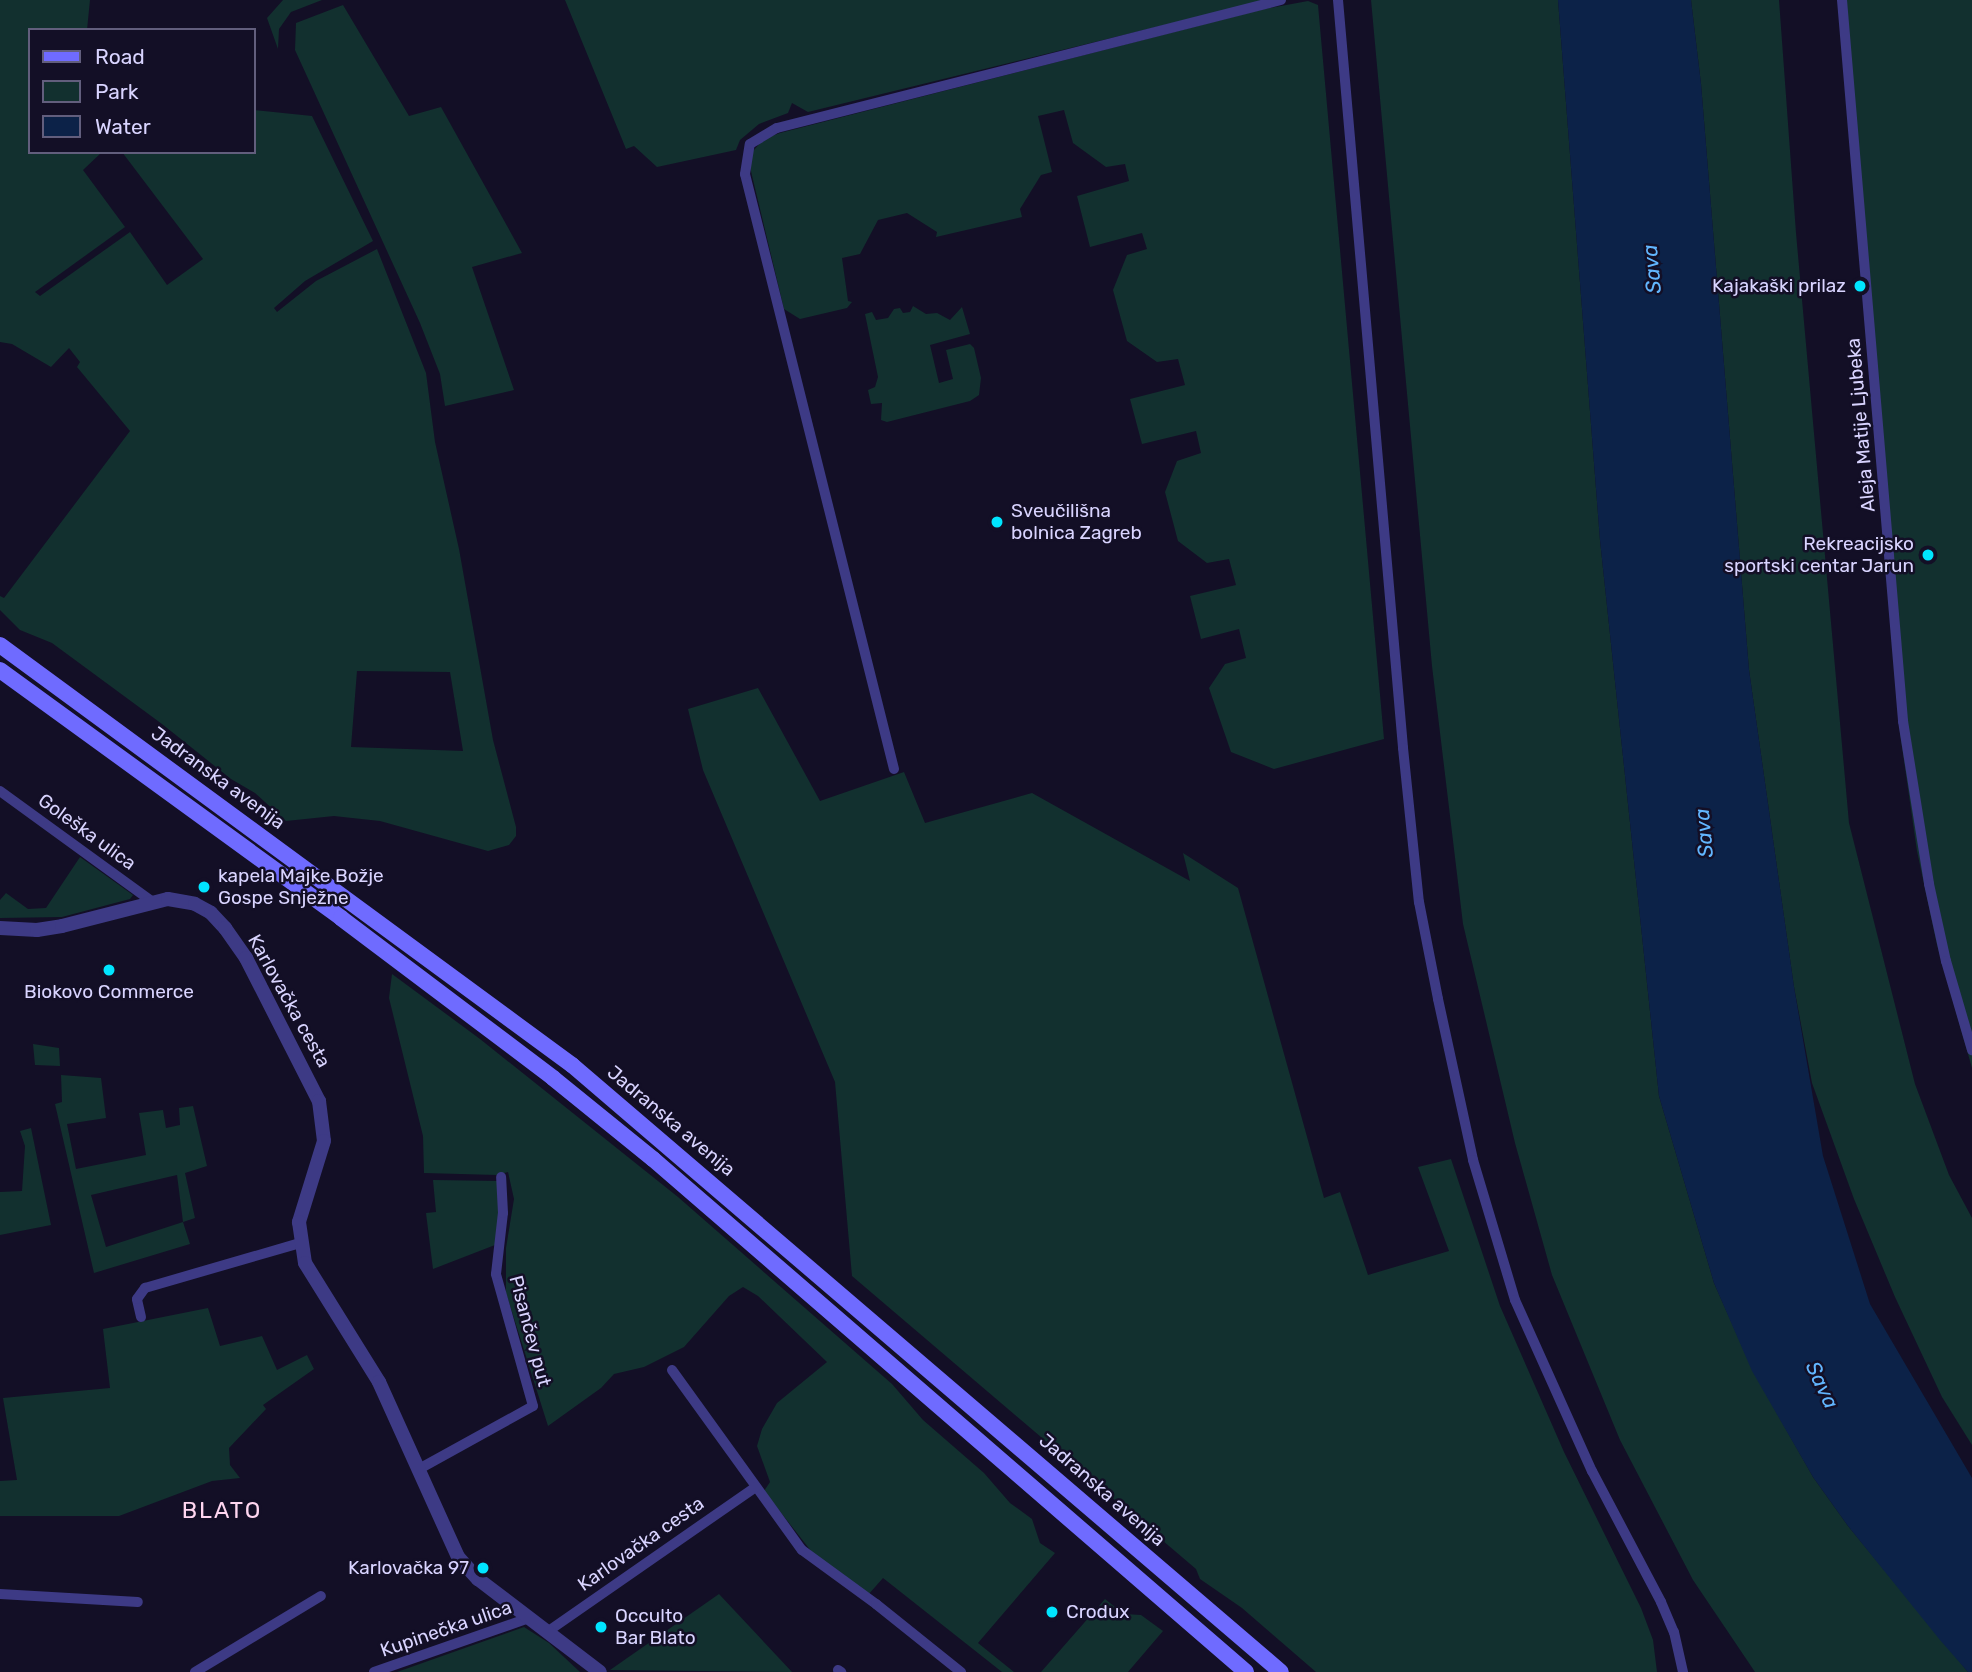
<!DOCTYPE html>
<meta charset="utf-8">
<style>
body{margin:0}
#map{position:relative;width:1972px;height:1672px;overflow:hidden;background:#130f26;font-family:Rubik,sans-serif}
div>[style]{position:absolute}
.green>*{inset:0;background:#12302f}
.water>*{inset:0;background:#0c2248}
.minor>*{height:10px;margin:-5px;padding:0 5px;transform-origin:5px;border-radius:5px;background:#3d3a85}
.tertiary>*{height:14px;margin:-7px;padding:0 7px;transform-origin:7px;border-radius:7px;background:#3d3a85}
.secondary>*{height:16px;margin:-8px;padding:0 8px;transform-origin:8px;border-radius:8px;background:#6f6bff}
.dots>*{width:19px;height:19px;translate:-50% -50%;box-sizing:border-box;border:4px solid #130f26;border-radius:50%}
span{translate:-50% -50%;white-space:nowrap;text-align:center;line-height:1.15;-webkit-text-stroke:5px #130f26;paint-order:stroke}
.poi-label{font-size:19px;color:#d9d4ff}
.right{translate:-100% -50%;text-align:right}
.left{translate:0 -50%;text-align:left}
.street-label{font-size:19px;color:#d9d4ff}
.water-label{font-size:21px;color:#62b6ff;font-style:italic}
.quarter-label{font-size:23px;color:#ffd6f0;letter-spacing:2px}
.legend{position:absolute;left:28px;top:28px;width:228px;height:126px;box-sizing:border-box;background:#130f26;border:2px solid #625e7d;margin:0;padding:9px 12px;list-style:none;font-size:21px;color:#d9d4ff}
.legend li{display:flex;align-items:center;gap:14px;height:35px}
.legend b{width:35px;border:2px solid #625e7d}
</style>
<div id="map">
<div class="green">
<div style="clip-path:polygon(evenodd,0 0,90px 0,87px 30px,30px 30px,30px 152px,102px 152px,83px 170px,125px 227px,35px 292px,40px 296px,130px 232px,167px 285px,203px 259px,122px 152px,254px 152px,254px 110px,312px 116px,373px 241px,305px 281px,274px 308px,277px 312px,316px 281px,377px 249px,426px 373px,435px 442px,459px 549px,493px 740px,516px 827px,516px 836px,509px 845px,488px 851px,380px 821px,352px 818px,334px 816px,286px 821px,255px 793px,231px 779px,162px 724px,52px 643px,20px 630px,0 610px,0 596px,4px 598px,130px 431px,77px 367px,80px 362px,69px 348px,51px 367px,12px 344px,0 342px,0 0,357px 671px,450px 672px,463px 751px,351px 747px,357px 671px)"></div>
<div style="clip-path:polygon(283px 0,322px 0,291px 12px,279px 29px,278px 49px,267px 18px)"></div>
<div style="clip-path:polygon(565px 0,1267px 0,808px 112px,792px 103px,788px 113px,759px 124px,740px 140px,736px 150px,657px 167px,634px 146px,626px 149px)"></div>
<div style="clip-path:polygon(1371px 0,1558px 0,1600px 540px,1659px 1096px,1714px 1283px,1753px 1371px,1813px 1477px,1848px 1526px,1968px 1672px,1755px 1672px,1693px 1580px,1620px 1440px,1552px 1275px,1515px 1143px,1463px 924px,1432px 666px)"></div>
<div style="clip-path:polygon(1691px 0,1779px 0,1796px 233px,1849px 823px,1915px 1084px,1949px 1175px,1972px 1218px,1972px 1445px,1942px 1397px,1895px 1297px,1854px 1199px,1812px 1083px,1794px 987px,1749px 670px,1701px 84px)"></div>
<div style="clip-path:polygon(1838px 0,1972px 0,1972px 1068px,1937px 945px,1917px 851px,1899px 726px)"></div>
<div style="clip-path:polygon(1308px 1px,1318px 5px,1384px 739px,1274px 769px,1231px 752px,1209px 688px,1225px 664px,1246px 658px,1239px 629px,1201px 639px,1190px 596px,1236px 585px,1229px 559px,1207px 563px,1178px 541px,1165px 492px,1177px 461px,1201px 453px,1196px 431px,1142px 444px,1130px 399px,1185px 385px,1178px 359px,1157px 362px,1127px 341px,1113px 290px,1127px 255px,1147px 249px,1142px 233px,1090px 247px,1077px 196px,1129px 181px,1125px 164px,1106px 167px,1073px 143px,1064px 110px,1038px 116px,1052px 172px,1041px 175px,1020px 209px,1022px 217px,936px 237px,937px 232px,907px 213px,878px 220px,860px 254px,842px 258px,848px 301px,852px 302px,847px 308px,800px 319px,784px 309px,749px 163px,752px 152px,764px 139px,780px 133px,1264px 9px)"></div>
<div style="clip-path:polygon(343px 5px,409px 116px,441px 107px,522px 253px,472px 267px,514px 390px,445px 406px,440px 374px,420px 323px,295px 50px,296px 23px)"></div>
<div style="clip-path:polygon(913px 306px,926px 314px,937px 313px,950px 320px,962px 307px,970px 334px,930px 345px,939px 383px,953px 379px,946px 350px,970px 344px,974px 348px,981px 378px,979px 395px,970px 401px,887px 422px,881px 420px,882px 403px,871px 404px,868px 390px,875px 387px,878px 377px,865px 314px,872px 312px,876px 320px,888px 318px,894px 309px,900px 308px,903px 313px,910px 312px)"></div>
<div style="clip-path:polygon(758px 688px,820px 801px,904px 772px,925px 823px,1032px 793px,1190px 881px,1183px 853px,1238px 888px,1324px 1198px,1340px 1192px,1368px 1275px,1449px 1251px,1418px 1167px,1451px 1159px,1500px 1306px,1564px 1452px,1641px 1608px,1653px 1640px,1657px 1672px,1316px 1672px,1242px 1608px,1200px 1579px,1196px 1569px,852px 1276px,835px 1082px,703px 770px,688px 709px)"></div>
<div style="clip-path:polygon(80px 857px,133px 895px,130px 899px,62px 917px,0 918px,0 900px,6px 893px,28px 909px,46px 908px)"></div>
<div style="clip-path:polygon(392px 974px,480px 1039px,678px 1197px,892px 1384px,923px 1420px,984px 1473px,1010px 1503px,1032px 1519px,1040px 1543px,1055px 1553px,978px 1643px,1014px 1672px,1002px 1672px,883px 1578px,868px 1595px,815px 1556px,764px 1491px,770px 1482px,757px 1446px,762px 1429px,777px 1403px,827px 1362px,758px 1296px,743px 1287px,729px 1296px,684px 1347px,644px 1367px,614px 1374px,601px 1388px,548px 1426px,506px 1293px,506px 1248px,514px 1199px,508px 1172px,497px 1175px,424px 1173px,423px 1136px,389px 998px)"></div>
<div style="clip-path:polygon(33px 1044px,59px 1048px,60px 1066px,35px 1065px)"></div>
<div style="clip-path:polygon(evenodd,61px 1075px,101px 1078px,106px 1118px,67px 1124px,76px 1169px,146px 1155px,139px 1113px,163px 1110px,166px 1128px,180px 1125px,179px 1108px,193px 1106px,207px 1166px,185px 1173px,195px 1218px,183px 1222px,190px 1244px,94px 1273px,55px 1104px,62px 1102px,61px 1075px,177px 1175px,183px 1222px,106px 1247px,91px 1195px,177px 1175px)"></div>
<div style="clip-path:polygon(31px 1128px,51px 1225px,0 1235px,0 1192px,22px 1191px,25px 1146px,20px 1131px)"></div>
<div style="clip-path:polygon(433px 1180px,498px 1181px,500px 1204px,495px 1245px,433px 1269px,426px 1213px,436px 1212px)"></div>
<div style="clip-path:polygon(208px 1308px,220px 1346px,262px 1336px,277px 1370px,307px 1355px,314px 1369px,263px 1405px,266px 1409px,229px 1448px,230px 1465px,240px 1478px,212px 1481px,119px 1516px,0 1516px,0 1481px,17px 1480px,3px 1398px,110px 1388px,103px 1329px)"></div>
<div style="clip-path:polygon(719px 1594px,792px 1672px,610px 1670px)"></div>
<div style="clip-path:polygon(1105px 1599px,1124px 1614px,1141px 1615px,1163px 1631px,1128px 1672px,1041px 1672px)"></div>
<div style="clip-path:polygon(524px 1627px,549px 1643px,580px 1672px,397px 1672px)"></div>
</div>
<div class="water">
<div style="clip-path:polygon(1558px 0,1691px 0,1701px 84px,1749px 670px,1794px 987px,1823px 1156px,1870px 1304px,1972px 1478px,1972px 1672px,1968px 1672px,1940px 1640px,1848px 1526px,1813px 1477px,1752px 1371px,1714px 1283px,1659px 1096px,1600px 540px)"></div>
</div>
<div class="minor">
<div style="left:1338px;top:0;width:751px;rotate:85.03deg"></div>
<div style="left:1403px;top:748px;width:155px;rotate:84.1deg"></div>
<div style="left:1419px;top:902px;width:99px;rotate:78.9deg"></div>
<div style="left:1438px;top:999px;width:165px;rotate:77.7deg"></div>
<div style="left:1473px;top:1160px;width:146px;rotate:73.3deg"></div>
<div style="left:1515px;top:1300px;width:188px;rotate:65.8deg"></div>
<div style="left:1592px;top:1471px;width:148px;rotate:62.2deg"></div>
<div style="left:1661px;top:1602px;width:33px;rotate:67deg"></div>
<div style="left:1674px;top:1632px;width:41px;rotate:77.3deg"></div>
<div style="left:1842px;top:0;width:724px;rotate:85.16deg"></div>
<div style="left:1903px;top:721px;width:165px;rotate:80.9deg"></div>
<div style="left:1929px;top:884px;width:79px;rotate:77.6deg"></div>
<div style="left:1946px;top:961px;width:93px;rotate:73.7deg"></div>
<div style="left:894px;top:769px;width:613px;rotate:-104.06deg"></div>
<div style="left:745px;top:174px;width:30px;rotate:-81deg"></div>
<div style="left:750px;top:144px;width:31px;rotate:-31deg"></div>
<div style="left:777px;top:128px;width:520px;rotate:-14.25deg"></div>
<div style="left:0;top:791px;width:189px;rotate:36deg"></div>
<div style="left:141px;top:1317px;width:18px;rotate:-103deg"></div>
<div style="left:137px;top:1299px;width:14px;rotate:-54deg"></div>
<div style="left:145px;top:1288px;width:161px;rotate:-16.2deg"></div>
<div style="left:672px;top:1370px;width:222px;rotate:54.2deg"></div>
<div style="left:802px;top:1550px;width:92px;rotate:36.1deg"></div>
<div style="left:876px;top:1604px;width:109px;rotate:38.7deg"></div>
<div style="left:419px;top:1469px;width:130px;rotate:-28.9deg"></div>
<div style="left:533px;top:1406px;width:137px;rotate:-105.7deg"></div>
<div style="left:496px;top:1274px;width:61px;rotate:-83.5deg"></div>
<div style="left:503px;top:1213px;width:36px;rotate:-93deg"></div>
<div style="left:0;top:1594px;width:138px;rotate:3.3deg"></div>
<div style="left:547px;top:1632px;width:254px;rotate:-34.8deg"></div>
<div style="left:838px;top:1670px;width:4px;rotate:34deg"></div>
<div style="left:195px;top:1672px;width:147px;rotate:-31.1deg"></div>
<div style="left:374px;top:1672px;width:164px;rotate:-19.2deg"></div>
</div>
<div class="tertiary">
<div style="left:0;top:928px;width:37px;rotate:3deg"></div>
<div style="left:37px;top:930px;width:25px;rotate:-9deg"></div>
<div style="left:62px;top:926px;width:109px;rotate:-14.3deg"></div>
<div style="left:168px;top:899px;width:27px;rotate:10deg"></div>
<div style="left:195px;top:904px;width:18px;rotate:29deg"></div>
<div style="left:211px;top:913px;width:21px;rotate:47deg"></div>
<div style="left:225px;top:928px;width:37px;rotate:55deg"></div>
<div style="left:246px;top:958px;width:161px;rotate:63deg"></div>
<div style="left:319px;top:1101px;width:40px;rotate:82.9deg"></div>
<div style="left:324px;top:1141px;width:85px;rotate:107.2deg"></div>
<div style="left:299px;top:1222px;width:41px;rotate:81.7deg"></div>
<div style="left:305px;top:1263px;width:140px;rotate:58.1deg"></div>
<div style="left:379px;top:1382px;width:192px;rotate:65.7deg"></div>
<div style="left:458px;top:1557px;width:30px;rotate:48deg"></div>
<div style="left:478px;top:1579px;width:153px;rotate:37.3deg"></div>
</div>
<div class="secondary">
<div style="left:0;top:645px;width:710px;rotate:36.29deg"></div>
<div style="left:572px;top:1065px;width:933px;rotate:40.57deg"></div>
<div style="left:0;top:670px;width:422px;rotate:36deg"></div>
<div style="left:341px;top:918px;width:266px;rotate:37deg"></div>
<div style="left:553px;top:1078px;width:129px;rotate:39deg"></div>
<div style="left:653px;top:1159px;width:784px;rotate:40.86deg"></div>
</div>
<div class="dots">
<div style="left:1860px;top:286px;background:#00e5ff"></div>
<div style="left:997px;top:522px;background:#00e5ff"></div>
<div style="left:1928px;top:555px;background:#00e5ff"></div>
<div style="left:204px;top:887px;background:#00e5ff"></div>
<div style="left:109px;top:970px;background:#00e5ff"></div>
<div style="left:483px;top:1568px;background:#00e5ff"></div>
<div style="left:1052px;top:1612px;background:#00e5ff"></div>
<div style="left:601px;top:1627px;background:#00e5ff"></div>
</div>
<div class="poi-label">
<span class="right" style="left:1846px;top:286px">Kajakaški prilaz</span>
<span class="left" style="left:1011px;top:522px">Sveučilišna<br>bolnica Zagreb</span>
<span class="right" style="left:1914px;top:555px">Rekreacijsko<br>sportski centar Jarun</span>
<span class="left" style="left:218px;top:887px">kapela Majke Božje<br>Gospe Snježne</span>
<span style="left:109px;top:992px">Biokovo Commerce</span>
<span class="right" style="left:469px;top:1568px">Karlovačka 97</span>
<span class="left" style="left:1066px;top:1612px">Crodux</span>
<span class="left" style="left:615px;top:1627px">Occulto<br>Bar Blato</span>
</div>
<div class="street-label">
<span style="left:1861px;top:425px;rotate:-95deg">Aleja Matije Ljubeka</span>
<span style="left:218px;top:778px;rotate:36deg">Jadranska avenija</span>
<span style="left:87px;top:832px;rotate:36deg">Goleška ulica</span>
<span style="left:289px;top:1001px;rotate:61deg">Karlovačka cesta</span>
<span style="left:671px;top:1121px;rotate:40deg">Jadranska avenija</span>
<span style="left:530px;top:1331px;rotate:75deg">Pisančev put</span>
<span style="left:1102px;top:1490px;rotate:41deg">Jadranska avenija</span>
<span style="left:641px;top:1544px;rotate:-35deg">Karlovačka cesta</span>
<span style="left:446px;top:1629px;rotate:-19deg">Kupinečka ulica</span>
</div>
<div class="water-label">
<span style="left:1652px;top:269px;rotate:-95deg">Sava</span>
<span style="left:1704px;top:833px;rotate:-95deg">Sava</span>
<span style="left:1822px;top:1385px;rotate:65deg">Sava</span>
</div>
<div class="quarter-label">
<span style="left:222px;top:1510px">BLATO</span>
</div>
<ul class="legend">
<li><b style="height:9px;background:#6f6bff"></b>Road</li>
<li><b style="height:19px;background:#12302f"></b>Park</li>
<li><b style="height:19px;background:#0c2248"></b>Water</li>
</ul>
</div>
